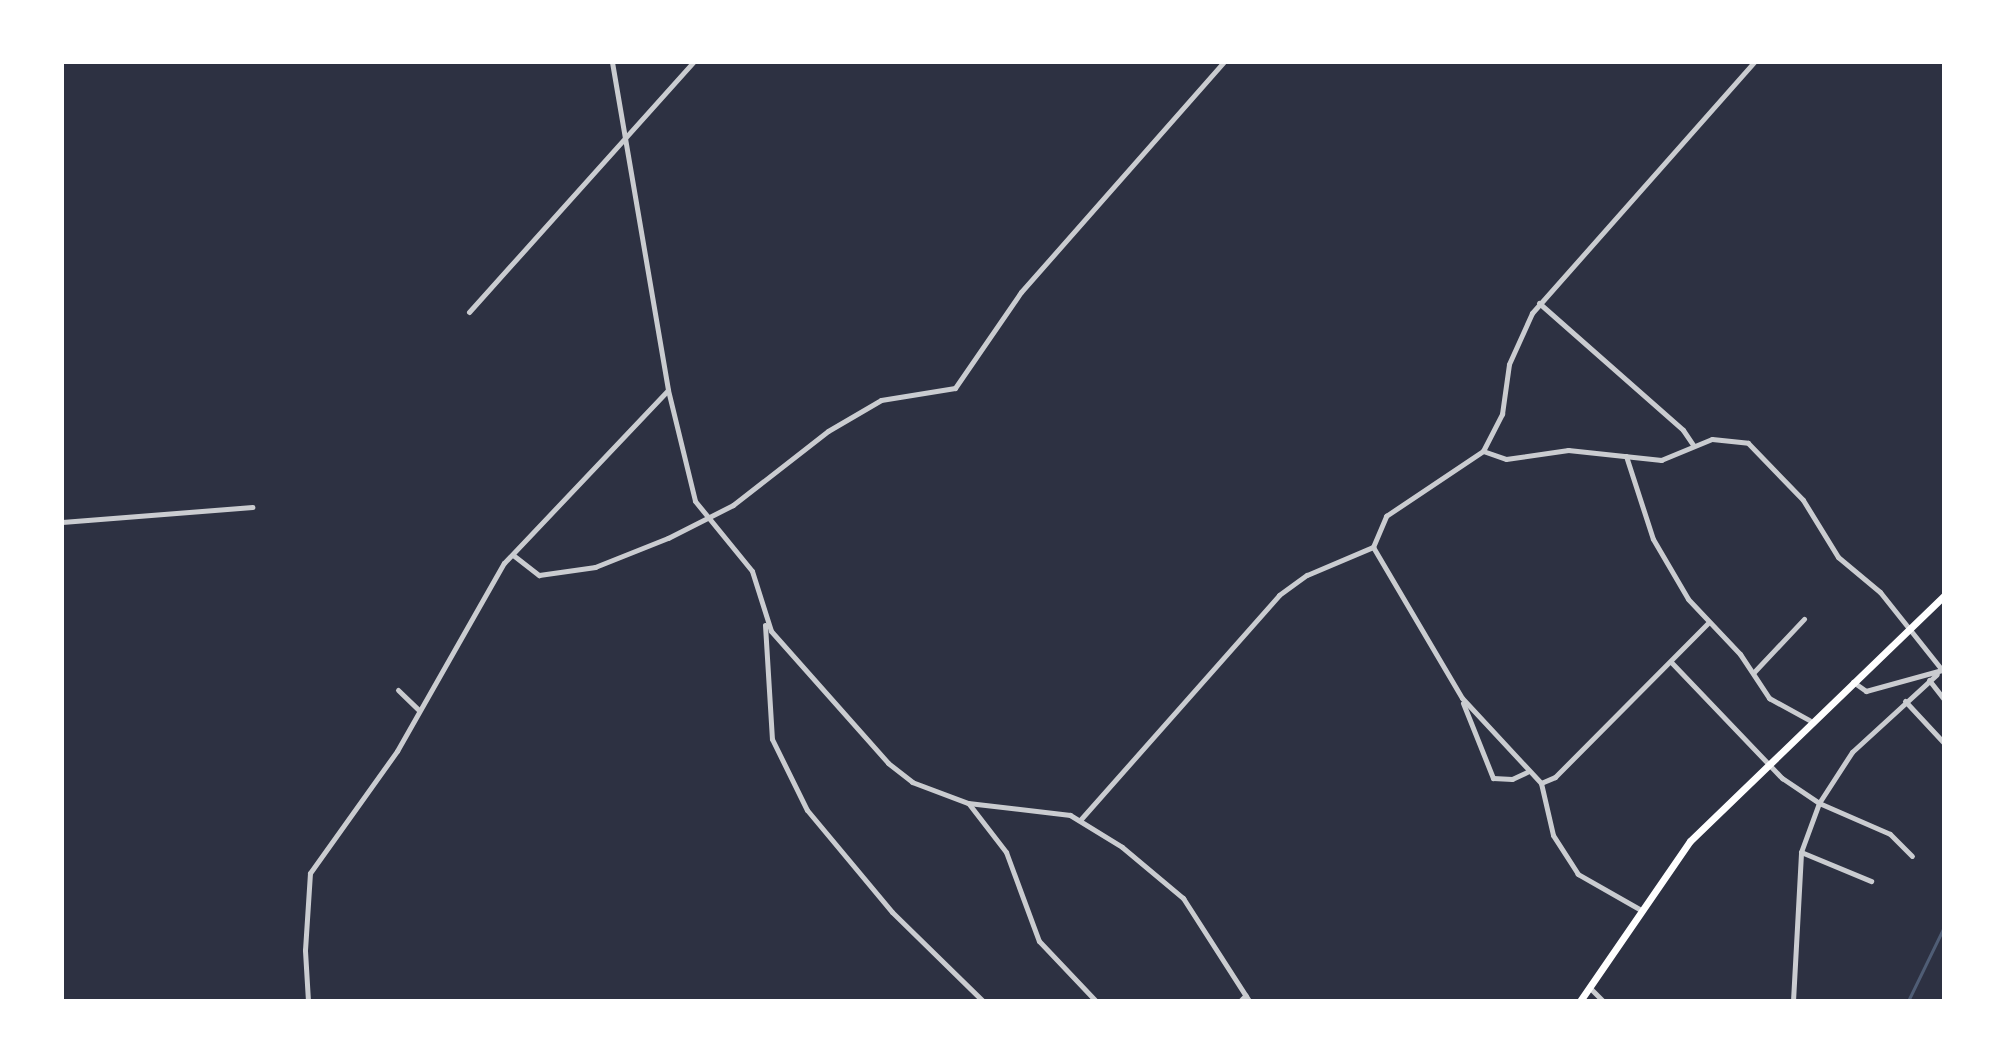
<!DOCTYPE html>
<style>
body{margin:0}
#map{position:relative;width:2006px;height:1063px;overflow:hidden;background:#2d3142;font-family:Jost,sans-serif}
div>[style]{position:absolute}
.stream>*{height:3px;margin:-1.5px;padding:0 1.5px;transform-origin:1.5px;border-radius:1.5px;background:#4f5d75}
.minor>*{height:5px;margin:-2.5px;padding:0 2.5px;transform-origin:2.5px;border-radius:2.5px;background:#caccd0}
.secondary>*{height:7px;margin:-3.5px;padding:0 3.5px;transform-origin:3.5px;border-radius:3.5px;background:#fff}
span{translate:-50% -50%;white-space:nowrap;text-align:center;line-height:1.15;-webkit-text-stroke:8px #fff;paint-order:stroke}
.frame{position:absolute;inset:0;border:64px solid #fff;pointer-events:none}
</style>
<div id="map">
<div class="stream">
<div style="left:1908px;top:1001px;width:82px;rotate:-64.1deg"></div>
</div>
<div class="minor">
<div style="left:612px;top:62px;width:333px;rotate:80.3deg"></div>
<div style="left:668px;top:390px;width:114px;rotate:76.3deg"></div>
<div style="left:695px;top:501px;width:90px;rotate:50.8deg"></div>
<div style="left:752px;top:571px;width:63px;rotate:72.4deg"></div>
<div style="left:771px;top:631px;width:176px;rotate:48.4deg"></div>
<div style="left:888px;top:763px;width:31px;rotate:38deg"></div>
<div style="left:912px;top:782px;width:60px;rotate:20.6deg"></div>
<div style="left:968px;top:803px;width:103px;rotate:6.7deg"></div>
<div style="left:1070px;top:815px;width:61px;rotate:31.6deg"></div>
<div style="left:1122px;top:847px;width:80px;rotate:39.9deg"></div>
<div style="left:1183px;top:898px;width:122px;rotate:57.3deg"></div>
<div style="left:1539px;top:303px;width:192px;rotate:41.4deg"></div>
<div style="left:1683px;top:430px;width:18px;rotate:56deg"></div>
<div style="left:469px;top:312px;width:336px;rotate:-48.1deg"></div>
<div style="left:1483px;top:451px;width:24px;rotate:19deg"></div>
<div style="left:1506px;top:459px;width:63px;rotate:-8.3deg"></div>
<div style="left:1568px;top:450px;width:94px;rotate:6.1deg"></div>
<div style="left:1661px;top:460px;width:55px;rotate:-22.4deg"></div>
<div style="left:1712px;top:439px;width:36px;rotate:6deg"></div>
<div style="left:1748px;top:443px;width:79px;rotate:46deg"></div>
<div style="left:1803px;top:500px;width:67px;rotate:58.4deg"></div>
<div style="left:1838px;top:557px;width:55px;rotate:39.8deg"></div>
<div style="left:1880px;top:592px;width:100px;rotate:51.5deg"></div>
<div style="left:1942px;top:670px;width:79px;rotate:164.6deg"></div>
<div style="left:1866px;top:691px;width:16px;rotate:-145deg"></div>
<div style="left:1626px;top:456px;width:87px;rotate:72deg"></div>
<div style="left:1653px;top:539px;width:69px;rotate:59.7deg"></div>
<div style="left:1688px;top:599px;width:76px;rotate:46.6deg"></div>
<div style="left:1740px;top:654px;width:53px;rotate:56.6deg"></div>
<div style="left:1769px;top:698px;width:46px;rotate:28.8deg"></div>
<div style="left:62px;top:522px;width:191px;rotate:-4.5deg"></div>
<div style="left:513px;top:555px;width:33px;rotate:38deg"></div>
<div style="left:539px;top:575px;width:57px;rotate:-8.1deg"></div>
<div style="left:595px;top:567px;width:79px;rotate:-21.7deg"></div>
<div style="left:668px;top:538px;width:73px;rotate:-26.9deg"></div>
<div style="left:733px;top:505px;width:120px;rotate:-37.9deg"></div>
<div style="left:828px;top:431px;width:61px;rotate:-30.3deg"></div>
<div style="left:881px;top:400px;width:75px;rotate:-9.2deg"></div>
<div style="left:955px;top:388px;width:116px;rotate:-55.5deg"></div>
<div style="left:1021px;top:292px;width:307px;rotate:-48.6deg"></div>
<div style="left:765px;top:625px;width:114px;rotate:86.5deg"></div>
<div style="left:772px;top:739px;width:79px;rotate:63.8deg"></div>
<div style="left:807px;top:810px;width:133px;rotate:50.2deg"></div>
<div style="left:892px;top:912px;width:127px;rotate:44.4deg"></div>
<div style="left:1671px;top:662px;width:161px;rotate:46.3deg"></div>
<div style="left:1782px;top:778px;width:45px;rotate:34deg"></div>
<div style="left:1819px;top:803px;width:77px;rotate:23.6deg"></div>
<div style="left:1890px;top:834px;width:31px;rotate:45deg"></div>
<div style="left:1754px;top:672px;width:73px;rotate:-46.7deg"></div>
<div style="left:1929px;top:680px;width:24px;rotate:52deg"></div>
<div style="left:398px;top:690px;width:29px;rotate:44deg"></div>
<div style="left:1905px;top:701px;width:57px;rotate:47.1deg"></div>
<div style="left:1463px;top:703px;width:81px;rotate:68.2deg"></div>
<div style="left:1493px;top:778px;width:19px;rotate:3deg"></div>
<div style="left:1512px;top:779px;width:17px;rotate:-25deg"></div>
<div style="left:1541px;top:783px;width:15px;rotate:-23deg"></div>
<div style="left:1555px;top:777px;width:216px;rotate:-45.2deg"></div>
<div style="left:969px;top:804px;width:61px;rotate:52.4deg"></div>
<div style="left:1006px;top:852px;width:95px;rotate:69.7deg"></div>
<div style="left:1039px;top:941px;width:83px;rotate:46.5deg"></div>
<div style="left:1081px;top:819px;width:299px;rotate:-48.5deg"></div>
<div style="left:1279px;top:595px;width:34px;rotate:-36deg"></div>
<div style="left:1307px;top:575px;width:72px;rotate:-23deg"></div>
<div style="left:1801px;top:852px;width:76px;rotate:22.5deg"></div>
<div style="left:1641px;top:910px;width:73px;rotate:-150.3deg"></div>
<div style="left:1578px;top:874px;width:46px;rotate:-122.7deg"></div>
<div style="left:1553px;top:835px;width:53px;rotate:-103deg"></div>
<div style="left:1541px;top:783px;width:116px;rotate:-132.9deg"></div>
<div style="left:1462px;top:698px;width:175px;rotate:-120.5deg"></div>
<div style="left:1373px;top:547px;width:34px;rotate:-67deg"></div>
<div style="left:1386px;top:516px;width:117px;rotate:-33.8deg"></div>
<div style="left:1483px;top:451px;width:42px;rotate:-62.8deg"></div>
<div style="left:1502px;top:414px;width:50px;rotate:-82deg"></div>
<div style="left:1509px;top:364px;width:56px;rotate:-65.7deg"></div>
<div style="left:1532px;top:313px;width:335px;rotate:-48.5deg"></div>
<div style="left:1590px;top:988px;width:18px;rotate:45deg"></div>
<div style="left:308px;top:1001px;width:51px;rotate:-93.4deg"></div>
<div style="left:305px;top:950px;width:77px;rotate:-86.3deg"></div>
<div style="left:310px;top:873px;width:150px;rotate:-54.5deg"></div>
<div style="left:397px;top:751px;width:216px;rotate:-60.4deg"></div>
<div style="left:504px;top:563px;width:237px;rotate:-46.5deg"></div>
<div style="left:1240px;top:1001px;width:8px;rotate:-45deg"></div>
<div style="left:1793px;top:1001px;width:149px;rotate:-86.9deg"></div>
<div style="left:1801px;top:852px;width:52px;rotate:-69.8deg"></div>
<div style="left:1819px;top:803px;width:61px;rotate:-57.1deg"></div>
<div style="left:1852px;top:752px;width:115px;rotate:-42.5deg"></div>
</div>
<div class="secondary">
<div style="left:1580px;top:1001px;width:194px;rotate:-55.5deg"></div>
<div style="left:1690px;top:841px;width:353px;rotate:-44deg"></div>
</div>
<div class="frame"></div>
</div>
